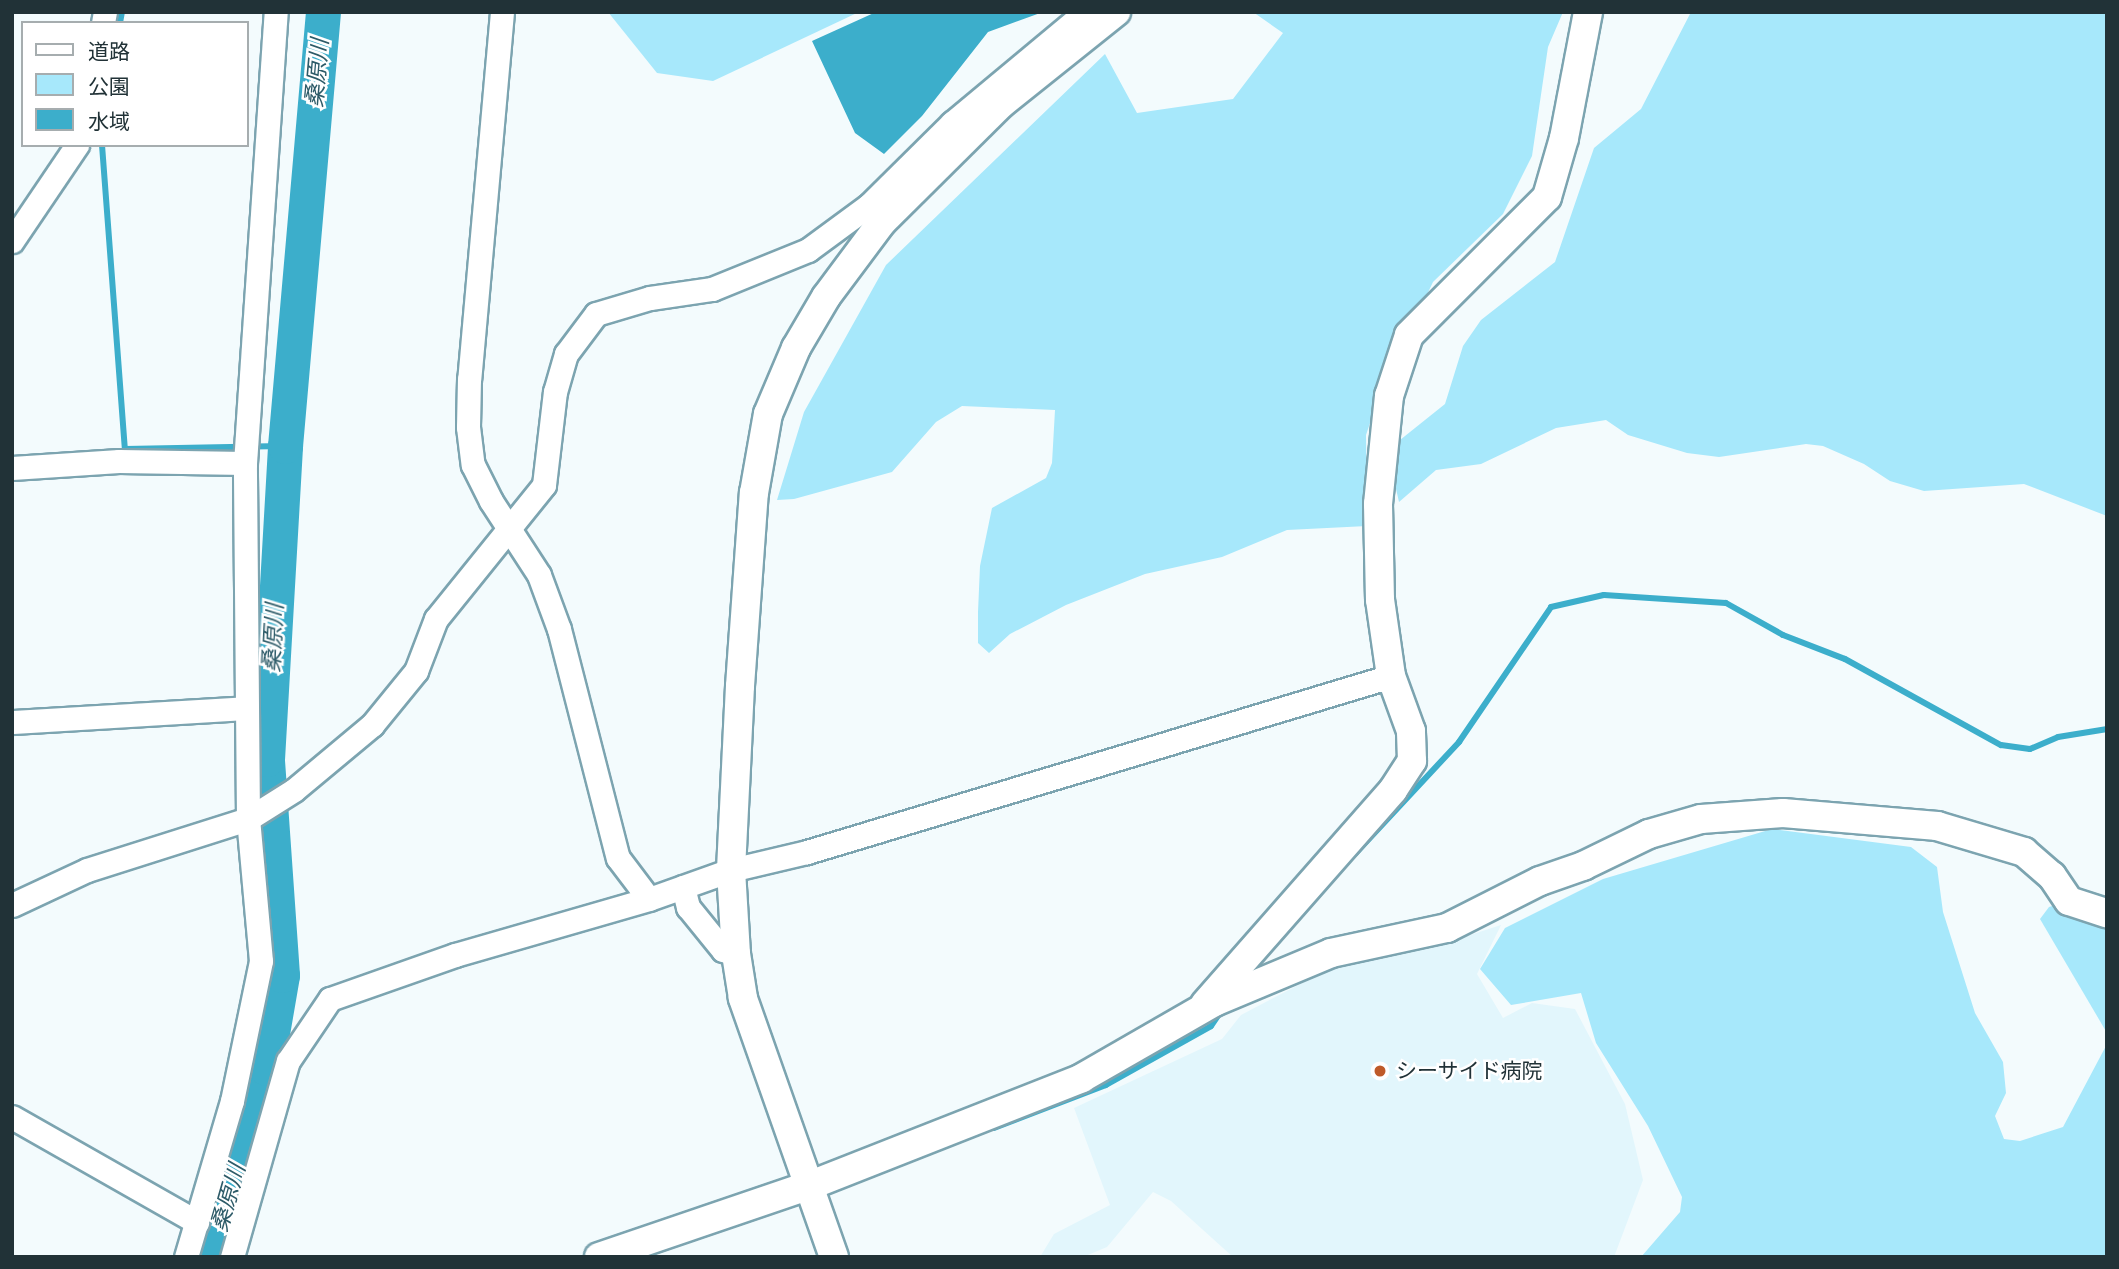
<!DOCTYPE html>
<meta charset="utf-8">
<style>
body{margin:0}
#map{position:relative;width:2119px;height:1269px;overflow:hidden;background:#f3fbfd;font-family:Signika,"Noto Sans JP",sans-serif}
div>[style]{position:absolute}
.built>*{inset:0;background:#e2f6fc}
.green>*{inset:0;background:#a7e8fb}
.water>*{inset:0;background:#3caecb}
.stream>*{height:6px;margin:-3px;padding:0 3px;transform-origin:3px;border-radius:3px;background:#3caecb}
.river>*{height:35px;margin:-17.5px;padding:0 17.5px;transform-origin:17.5px;border-radius:17.5px;background:#3caecb}
.roads{filter:drop-shadow(2px 0 #7ca4b0) drop-shadow(-2px 0 #7ca4b0) drop-shadow(0 2px #7ca4b0) drop-shadow(0 -2px #7ca4b0)}
.minor>*{height:23px;margin:-11.5px;padding:0 11.5px;transform-origin:11.5px;border-radius:11.5px;background:#fff}
.tertiary>*{height:28px;margin:-14px;padding:0 14px;transform-origin:14px;border-radius:14px;background:#fff}
.dots>*{width:19px;height:19px;translate:-50% -50%;box-sizing:border-box;border:4px solid #fff;border-radius:50%}
span{translate:-50% -50%;white-space:nowrap;text-align:center;line-height:1.15;-webkit-text-stroke:5px #fff;paint-order:stroke}
.poi-label{font-size:21px;color:#213237}
.left{translate:0 -50%;text-align:left}
.water-label{font-size:23px;color:#2d5b68;font-style:italic}
.frame{position:absolute;inset:0;border:14px solid #213237;pointer-events:none}
.legend{position:absolute;left:21px;top:21px;width:228px;height:126px;box-sizing:border-box;background:#fff;border:2px solid #a6adaf;margin:0;padding:9px 12px;list-style:none;font-size:21px;color:#213237}
.legend li{display:flex;align-items:center;gap:14px;height:35px}
.legend b{width:35px;border:2px solid #a6adaf}
</style>
<div id="map">
<div class="built">
<div style="clip-path:polygon(1501px 925px,1477px 974px,1503px 1018px,1532px 1003px,1575px 1009px,1625px 1104px,1643px 1180px,1614px 1257px,1233px 1257px,1171px 1201px,1153px 1192px,1107px 1247px,1083px 1257px,1040px 1257px,1054px 1234px,1110px 1205px,1074px 1108px,1222px 1039px,1241px 1015px,1333px 967px,1433px 947px)"></div>
</div>
<div class="green">
<div style="clip-path:polygon(608px 12px,859px 12px,713px 81px,657px 73px)"></div>
<div style="clip-path:polygon(1253px 12px,1563px 12px,1548px 47px,1532px 156px,1503px 214px,1433px 282px,1380px 393px,1366px 435px,1367px 526px,1287px 530px,1222px 557px,1145px 574px,1066px 605px,1010px 634px,989px 653px,978px 643px,978px 612px,980px 566px,992px 508px,1046px 478px,1052px 463px,1055px 410px,962px 406px,936px 422px,892px 472px,794px 499px,777px 500px,804px 412px,886px 265px,1105px 54px,1137px 113px,1233px 99px,1283px 33px)"></div>
<div style="clip-path:polygon(1691px 12px,2107px 12px,2107px 516px,2024px 484px,1924px 491px,1890px 481px,1864px 464px,1823px 446px,1806px 444px,1719px 457px,1687px 453px,1628px 435px,1606px 420px,1556px 428px,1481px 464px,1436px 470px,1399px 502px,1389px 458px,1395px 444px,1445px 404px,1463px 346px,1481px 320px,1555px 262px,1594px 148px,1641px 109px)"></div>
<div style="clip-path:polygon(1772px 829px,1911px 847px,1937px 867px,1943px 912px,1975px 1013px,2003px 1062px,2006px 1093px,1995px 1116px,2004px 1139px,2020px 1141px,2063px 1127px,2107px 1044px,2107px 1257px,1641px 1257px,1680px 1212px,1682px 1197px,1648px 1126px,1596px 1043px,1581px 993px,1511px 1005px,1480px 969px,1505px 928px,1603px 879px)"></div>
<div style="clip-path:polygon(2065px 902px,2107px 922px,2107px 1033px,2040px 919px,2049px 907px)"></div>
</div>
<div class="water">
<div style="clip-path:polygon(876px 12px,1043px 12px,988px 32px,922px 116px,884px 154px,855px 133px,812px 41px)"></div>
</div>
<div class="stream">
<div style="left:120px;top:23px;width:11px;rotate:-80deg"></div>
<div style="left:102px;top:145px;width:305px;rotate:85.7deg"></div>
<div style="left:125px;top:449px;width:160px;rotate:-1.1deg"></div>
<div style="left:1355px;top:854px;width:153px;rotate:-47.1deg"></div>
<div style="left:1459px;top:742px;width:163px;rotate:-55.7deg"></div>
<div style="left:1551px;top:607px;width:54px;rotate:-12.8deg"></div>
<div style="left:1604px;top:595px;width:122px;rotate:3.8deg"></div>
<div style="left:1726px;top:603px;width:65px;rotate:29.3deg"></div>
<div style="left:1783px;top:635px;width:66px;rotate:21.2deg"></div>
<div style="left:1845px;top:659px;width:178px;rotate:28.9deg"></div>
<div style="left:2001px;top:745px;width:29px;rotate:8deg"></div>
<div style="left:2030px;top:749px;width:30px;rotate:-23deg"></div>
<div style="left:2058px;top:737px;width:50px;rotate:-9.3deg"></div>
<div style="left:994px;top:1128px;width:120px;rotate:-21deg"></div>
<div style="left:1106px;top:1085px;width:120px;rotate:-29.3deg"></div>
<div style="left:1211px;top:1026px;width:18px;rotate:-56deg"></div>
</div>
<div class="river">
<div style="left:212px;top:1257px;width:197px;rotate:-74.1deg"></div>
<div style="left:266px;top:1068px;width:94px;rotate:-80.2deg"></div>
<div style="left:282px;top:975px;width:217px;rotate:-94deg"></div>
<div style="left:267px;top:759px;width:314px;rotate:-86.7deg"></div>
<div style="left:285px;top:446px;width:436px;rotate:-85deg"></div>
</div>
<div class="roads">
<div class="minor">
<div style="left:502px;top:12px;width:368px;rotate:95.1deg"></div>
<div style="left:469px;top:379px;width:48px;rotate:91.2deg"></div>
<div style="left:468px;top:427px;width:38px;rotate:83deg"></div>
<div style="left:473px;top:465px;width:40px;rotate:63.4deg"></div>
<div style="left:491px;top:501px;width:88px;rotate:57deg"></div>
<div style="left:539px;top:575px;width:58px;rotate:69.7deg"></div>
<div style="left:559px;top:629px;width:236px;rotate:75.6deg"></div>
<div style="left:618px;top:858px;width:51px;rotate:52.9deg"></div>
<div style="left:103px;top:23px;width:11px;rotate:-80deg"></div>
<div style="left:12px;top:241px;width:116px;rotate:-55.9deg"></div>
<div style="left:12px;top:468px;width:107px;rotate:-3.7deg"></div>
<div style="left:119px;top:461px;width:126px;rotate:0.9deg"></div>
<div style="left:12px;top:722px;width:235px;rotate:-3.4deg"></div>
<div style="left:683px;top:887px;width:21px;rotate:76deg"></div>
<div style="left:688px;top:907px;width:55px;rotate:50.9deg"></div>
<div style="left:723px;top:950px;width:14px;rotate:17deg"></div>
<div style="left:12px;top:905px;width:83px;rotate:-25deg"></div>
<div style="left:87px;top:870px;width:169px;rotate:-17.6deg"></div>
<div style="left:248px;top:819px;width:54px;rotate:-32.2deg"></div>
<div style="left:294px;top:790px;width:102px;rotate:-39.8deg"></div>
<div style="left:372px;top:725px;width:70px;rotate:-50.8deg"></div>
<div style="left:416px;top:671px;width:56px;rotate:-69deg"></div>
<div style="left:436px;top:619px;width:172px;rotate:-51.1deg"></div>
<div style="left:544px;top:485px;width:94px;rotate:-83.3deg"></div>
<div style="left:555px;top:392px;width:40px;rotate:-74deg"></div>
<div style="left:566px;top:354px;width:50px;rotate:-53.1deg"></div>
<div style="left:596px;top:314px;width:56px;rotate:-16.5deg"></div>
<div style="left:650px;top:298px;width:63px;rotate:-8.3deg"></div>
<div style="left:712px;top:289px;width:104px;rotate:-22.1deg"></div>
<div style="left:808px;top:250px;width:76px;rotate:-36.4deg"></div>
<div style="left:869px;top:205px;width:117px;rotate:-44.7deg"></div>
<div style="left:952px;top:123px;width:173px;rotate:-39.8deg"></div>
<div style="left:12px;top:1117px;width:213px;rotate:29.6deg"></div>
<div style="left:186px;top:1257px;width:163px;rotate:-73.6deg"></div>
<div style="left:232px;top:1101px;width:143px;rotate:-78.3deg"></div>
<div style="left:261px;top:961px;width:143px;rotate:-95.2deg"></div>
<div style="left:248px;top:819px;width:356px;rotate:-90.5deg"></div>
<div style="left:245px;top:463px;width:452px;rotate:-86.1deg"></div>
<div style="left:232px;top:1257px;width:204px;rotate:-74.1deg"></div>
<div style="left:288px;top:1061px;width:75px;rotate:-55.9deg"></div>
<div style="left:330px;top:999px;width:133px;rotate:-19.4deg"></div>
<div style="left:455px;top:955px;width:202px;rotate:-16.1deg"></div>
<div style="left:649px;top:899px;width:87px;rotate:-19.5deg"></div>
<div style="left:731px;top:870px;width:78px;rotate:-13.3deg"></div>
<div style="left:807px;top:852px;width:610px;rotate:-16.77deg"></div>
</div>
<div class="tertiary">
<div style="left:1205px;top:1004px;width:285px;rotate:-48.7deg"></div>
<div style="left:1393px;top:790px;width:35px;rotate:-57deg"></div>
<div style="left:1412px;top:761px;width:30px;rotate:-92deg"></div>
<div style="left:1411px;top:731px;width:59px;rotate:-110deg"></div>
<div style="left:1391px;top:676px;width:77px;rotate:-98.2deg"></div>
<div style="left:1380px;top:600px;width:96px;rotate:-91.2deg"></div>
<div style="left:1378px;top:504px;width:109px;rotate:-84.2deg"></div>
<div style="left:1389px;top:396px;width:64px;rotate:-71.8deg"></div>
<div style="left:1409px;top:335px;width:195px;rotate:-45deg"></div>
<div style="left:1547px;top:197px;width:61px;rotate:-73.9deg"></div>
<div style="left:1564px;top:138px;width:128px;rotate:-79.2deg"></div>
<div style="left:599px;top:1257px;width:224px;rotate:-18.8deg"></div>
<div style="left:811px;top:1185px;width:291px;rotate:-21.5deg"></div>
<div style="left:1082px;top:1078px;width:152px;rotate:-29.9deg"></div>
<div style="left:1214px;top:1002px;width:127px;rotate:-22.7deg"></div>
<div style="left:1331px;top:953px;width:119px;rotate:-12.2deg"></div>
<div style="left:1447px;top:928px;width:104px;rotate:-26.8deg"></div>
<div style="left:1540px;top:881px;width:46px;rotate:-19.2deg"></div>
<div style="left:1583px;top:866px;width:73px;rotate:-25.9deg"></div>
<div style="left:1649px;top:834px;width:54px;rotate:-16.1deg"></div>
<div style="left:1701px;top:819px;width:82px;rotate:-4.2deg"></div>
<div style="left:1783px;top:813px;width:155px;rotate:4.8deg"></div>
<div style="left:1937px;top:826px;width:91px;rotate:16.6deg"></div>
<div style="left:2024px;top:852px;width:37px;rotate:41deg"></div>
<div style="left:2052px;top:876px;width:30px;rotate:56deg"></div>
<div style="left:2069px;top:901px;width:40px;rotate:18deg"></div>
<div style="left:834px;top:1257px;width:275px;rotate:-109.4deg"></div>
<div style="left:743px;top:998px;width:45px;rotate:-99deg"></div>
<div style="left:736px;top:954px;width:84px;rotate:-93.4deg"></div>
<div style="left:731px;top:870px;width:184px;rotate:-87.2deg"></div>
<div style="left:740px;top:686px;width:194px;rotate:-85.9deg"></div>
<div style="left:754px;top:493px;width:80px;rotate:-80deg"></div>
<div style="left:768px;top:414px;width:72px;rotate:-67deg"></div>
<div style="left:796px;top:348px;width:59px;rotate:-59.5deg"></div>
<div style="left:826px;top:297px;width:94px;rotate:-53.3deg"></div>
<div style="left:882px;top:222px;width:169px;rotate:-44.8deg"></div>
<div style="left:1002px;top:103px;width:146px;rotate:-38.6deg"></div>
</div>
</div>
<div class="dots">
<div style="left:1380px;top:1071px;background:#bf5a29"></div>
</div>
<div class="poi-label">
<span class="left" style="left:1396px;top:1071px">シーサイド病院</span>
</div>
<div class="water-label">
<span style="left:318px;top:73px;rotate:-85deg">桑原川</span>
<span style="left:274px;top:638px;rotate:-87deg">桑原川</span>
<span style="left:229px;top:1198px;rotate:-74deg">桑原川</span>
</div>
<div class="frame"></div>
<ul class="legend">
<li><b style="height:9px;background:#fff"></b>道路</li>
<li><b style="height:19px;background:#a7e8fb"></b>公園</li>
<li><b style="height:19px;background:#3caecb"></b>水域</li>
</ul>
</div>
